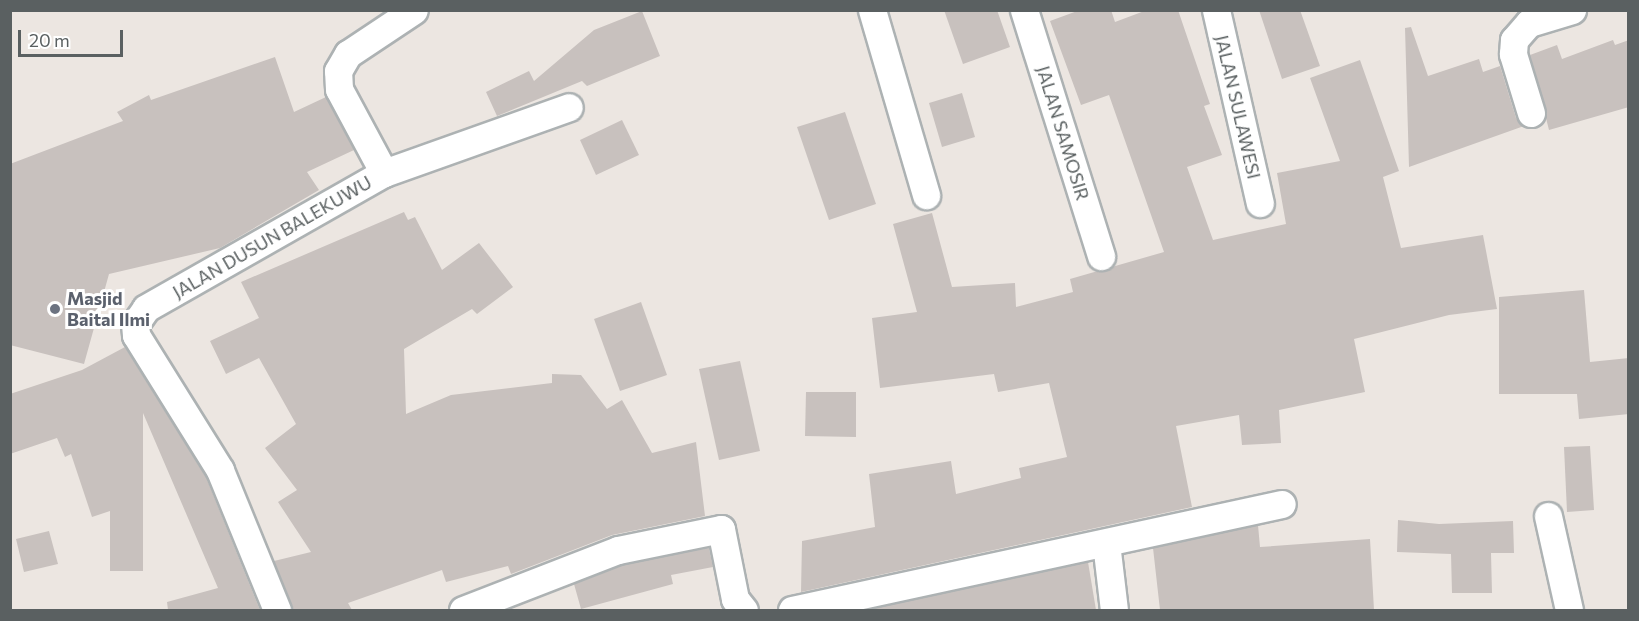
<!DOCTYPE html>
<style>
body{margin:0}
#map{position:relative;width:1639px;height:621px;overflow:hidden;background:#ece6e1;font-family:Commissioner,sans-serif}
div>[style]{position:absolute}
.building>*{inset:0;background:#c8c1be}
.roads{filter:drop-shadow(2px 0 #adb2b3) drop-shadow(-2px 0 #adb2b3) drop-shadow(0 2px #adb2b3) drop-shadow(0 -2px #adb2b3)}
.minor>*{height:27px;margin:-13.5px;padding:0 13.5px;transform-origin:13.5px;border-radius:13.5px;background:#fff}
.dots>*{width:16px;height:16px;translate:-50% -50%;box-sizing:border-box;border:3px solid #fff;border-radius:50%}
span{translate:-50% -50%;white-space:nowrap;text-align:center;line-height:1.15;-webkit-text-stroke:6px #fff;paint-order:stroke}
.street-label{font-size:18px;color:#5a6061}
.worship-label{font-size:18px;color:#5b616d;font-weight:700}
.left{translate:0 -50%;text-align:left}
.frame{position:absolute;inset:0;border:12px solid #5a6061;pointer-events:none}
.scale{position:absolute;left:18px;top:30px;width:105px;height:27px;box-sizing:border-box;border:3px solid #5a6061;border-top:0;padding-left:8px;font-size:18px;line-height:21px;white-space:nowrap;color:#5a6061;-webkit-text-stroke:4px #fff;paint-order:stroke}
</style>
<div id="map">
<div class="building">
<div style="clip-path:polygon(944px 10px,997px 10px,1010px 47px,963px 64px)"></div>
<div style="clip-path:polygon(1080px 10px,1111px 10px,1115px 22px,1147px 10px,1178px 10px,1210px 104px,1204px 106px,1222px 155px,1187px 167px,1213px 240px,1286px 224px,1277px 173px,1340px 161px,1310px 78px,1360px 60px,1399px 171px,1383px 177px,1401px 248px,1483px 235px,1497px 309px,1449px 315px,1354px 339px,1365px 392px,1279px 410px,1281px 443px,1242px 445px,1239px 415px,1176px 426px,1192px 507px,801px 592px,802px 541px,875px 527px,869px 474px,951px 461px,956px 494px,1021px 478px,1019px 468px,1067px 457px,1049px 383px,998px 392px,994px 374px,880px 388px,872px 318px,917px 312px,893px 224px,932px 213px,952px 287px,1015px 283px,1016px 307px,1073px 292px,1070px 279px,1164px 252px,1109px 95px,1081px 105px,1050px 21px)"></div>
<div style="clip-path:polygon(1259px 10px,1300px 10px,1320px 66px,1282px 79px)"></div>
<div style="clip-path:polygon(642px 11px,660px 56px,587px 86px,582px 81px,497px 116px,486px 92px,529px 71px,534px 81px,594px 30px)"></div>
<div style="clip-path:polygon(1411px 27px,1428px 76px,1479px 59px,1483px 72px,1500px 66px,1516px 118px,1524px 126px,1409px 167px,1405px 28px)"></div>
<div style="clip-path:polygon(1613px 40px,1615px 45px,1629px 40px,1629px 107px,1549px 130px,1530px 55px,1557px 45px,1562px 59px)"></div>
<div style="clip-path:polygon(275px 57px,294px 112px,326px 97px,354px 150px,307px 172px,319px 190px,220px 248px,109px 274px,84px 364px,10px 345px,10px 164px,123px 121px,117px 112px,149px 95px,151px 100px)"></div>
<div style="clip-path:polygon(962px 93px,975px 137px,942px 147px,929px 103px)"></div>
<div style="clip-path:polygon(845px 112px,876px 204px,829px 220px,797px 127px)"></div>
<div style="clip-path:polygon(622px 120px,639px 155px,596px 175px,580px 140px)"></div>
<div style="clip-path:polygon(404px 212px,408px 220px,415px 217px,442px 270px,479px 243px,513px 287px,477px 314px,472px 309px,404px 349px,406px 414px,451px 395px,552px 383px,552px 374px,581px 375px,607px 409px,622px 400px,652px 453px,696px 442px,705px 516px,612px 535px,511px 574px,508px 566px,446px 582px,442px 570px,348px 603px,352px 610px,292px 610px,274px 561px,311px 552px,278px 502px,297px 490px,265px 448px,296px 424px,259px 358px,226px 374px,210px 341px,259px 318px,241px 282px)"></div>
<div style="clip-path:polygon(1584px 290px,1590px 362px,1629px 358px,1629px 414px,1579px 419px,1577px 394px,1499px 394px,1499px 297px)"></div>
<div style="clip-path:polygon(641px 302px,667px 375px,620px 391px,594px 319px)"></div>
<div style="clip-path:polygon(125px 347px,206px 477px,260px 610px,168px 610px,167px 602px,218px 588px,143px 413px,143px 571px,110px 571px,110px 511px,92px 517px,71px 454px,65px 457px,57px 438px,10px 454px,10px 394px,82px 370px)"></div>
<div style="clip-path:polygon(740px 361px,760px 451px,719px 460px,699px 369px)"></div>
<div style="clip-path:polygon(806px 392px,856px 392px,856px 437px,805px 436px)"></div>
<div style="clip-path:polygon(1590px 446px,1594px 510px,1567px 512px,1564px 447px)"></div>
<div style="clip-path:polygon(1398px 520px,1439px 524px,1513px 521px,1514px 553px,1491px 553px,1492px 593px,1452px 593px,1451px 554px,1397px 552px)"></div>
<div style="clip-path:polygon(1258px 525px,1260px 547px,1370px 539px,1374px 610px,1160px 610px,1153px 548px)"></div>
<div style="clip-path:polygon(49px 531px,58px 564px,24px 572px,16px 539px)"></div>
<div style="clip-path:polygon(709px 548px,713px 567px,671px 575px,673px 584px,581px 609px,574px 584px,622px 565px)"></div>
<div style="clip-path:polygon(1088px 562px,1096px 610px,864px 610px)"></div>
</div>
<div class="roads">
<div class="minor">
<div style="left:872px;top:10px;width:193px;rotate:73.7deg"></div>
<div style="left:1024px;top:10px;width:258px;rotate:72.6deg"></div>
<div style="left:1216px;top:10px;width:198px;rotate:77.2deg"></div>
<div style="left:1531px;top:113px;width:62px;rotate:-107deg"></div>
<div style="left:1513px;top:54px;width:14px;rotate:-86deg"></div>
<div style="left:1514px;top:40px;width:23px;rotate:-49deg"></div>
<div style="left:1529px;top:23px;width:45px;rotate:-16.8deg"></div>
<div style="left:384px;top:173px;width:196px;rotate:-19.6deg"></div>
<div style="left:1548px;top:516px;width:96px;rotate:77.4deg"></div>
<div style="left:1106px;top:543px;width:67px;rotate:83.2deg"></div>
<div style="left:277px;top:610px;width:151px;rotate:-112.2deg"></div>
<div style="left:220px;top:470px;width:159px;rotate:-121.9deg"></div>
<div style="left:136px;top:335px;width:11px;rotate:-95deg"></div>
<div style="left:135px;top:324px;width:19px;rotate:-55deg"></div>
<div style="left:146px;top:308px;width:274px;rotate:-29.6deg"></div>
<div style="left:384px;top:173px;width:95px;rotate:-118.2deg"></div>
<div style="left:339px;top:89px;width:18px;rotate:-93deg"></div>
<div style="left:338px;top:71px;width:20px;rotate:-60deg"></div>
<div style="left:348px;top:54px;width:79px;rotate:-33.7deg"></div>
<div style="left:463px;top:610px;width:166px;rotate:-21.2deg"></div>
<div style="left:618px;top:550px;width:105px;rotate:-11.5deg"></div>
<div style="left:721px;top:529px;width:71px;rotate:78.7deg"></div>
<div style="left:735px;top:599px;width:14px;rotate:51deg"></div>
<div style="left:792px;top:610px;width:501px;rotate:-12.21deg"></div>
</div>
</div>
<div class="dots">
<div style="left:55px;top:309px;background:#6b7280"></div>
</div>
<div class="street-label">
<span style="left:1238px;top:107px;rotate:77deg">JALAN SULAWESI</span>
<span style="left:1063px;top:133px;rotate:73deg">JALAN SAMOSIR</span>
<span style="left:272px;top:237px;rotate:-30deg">JALAN DUSUN BALEKUWU</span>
</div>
<div class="worship-label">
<span class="left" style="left:67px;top:309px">Masjid<br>Baital Ilmi</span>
</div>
<div class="frame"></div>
<div class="scale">20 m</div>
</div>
